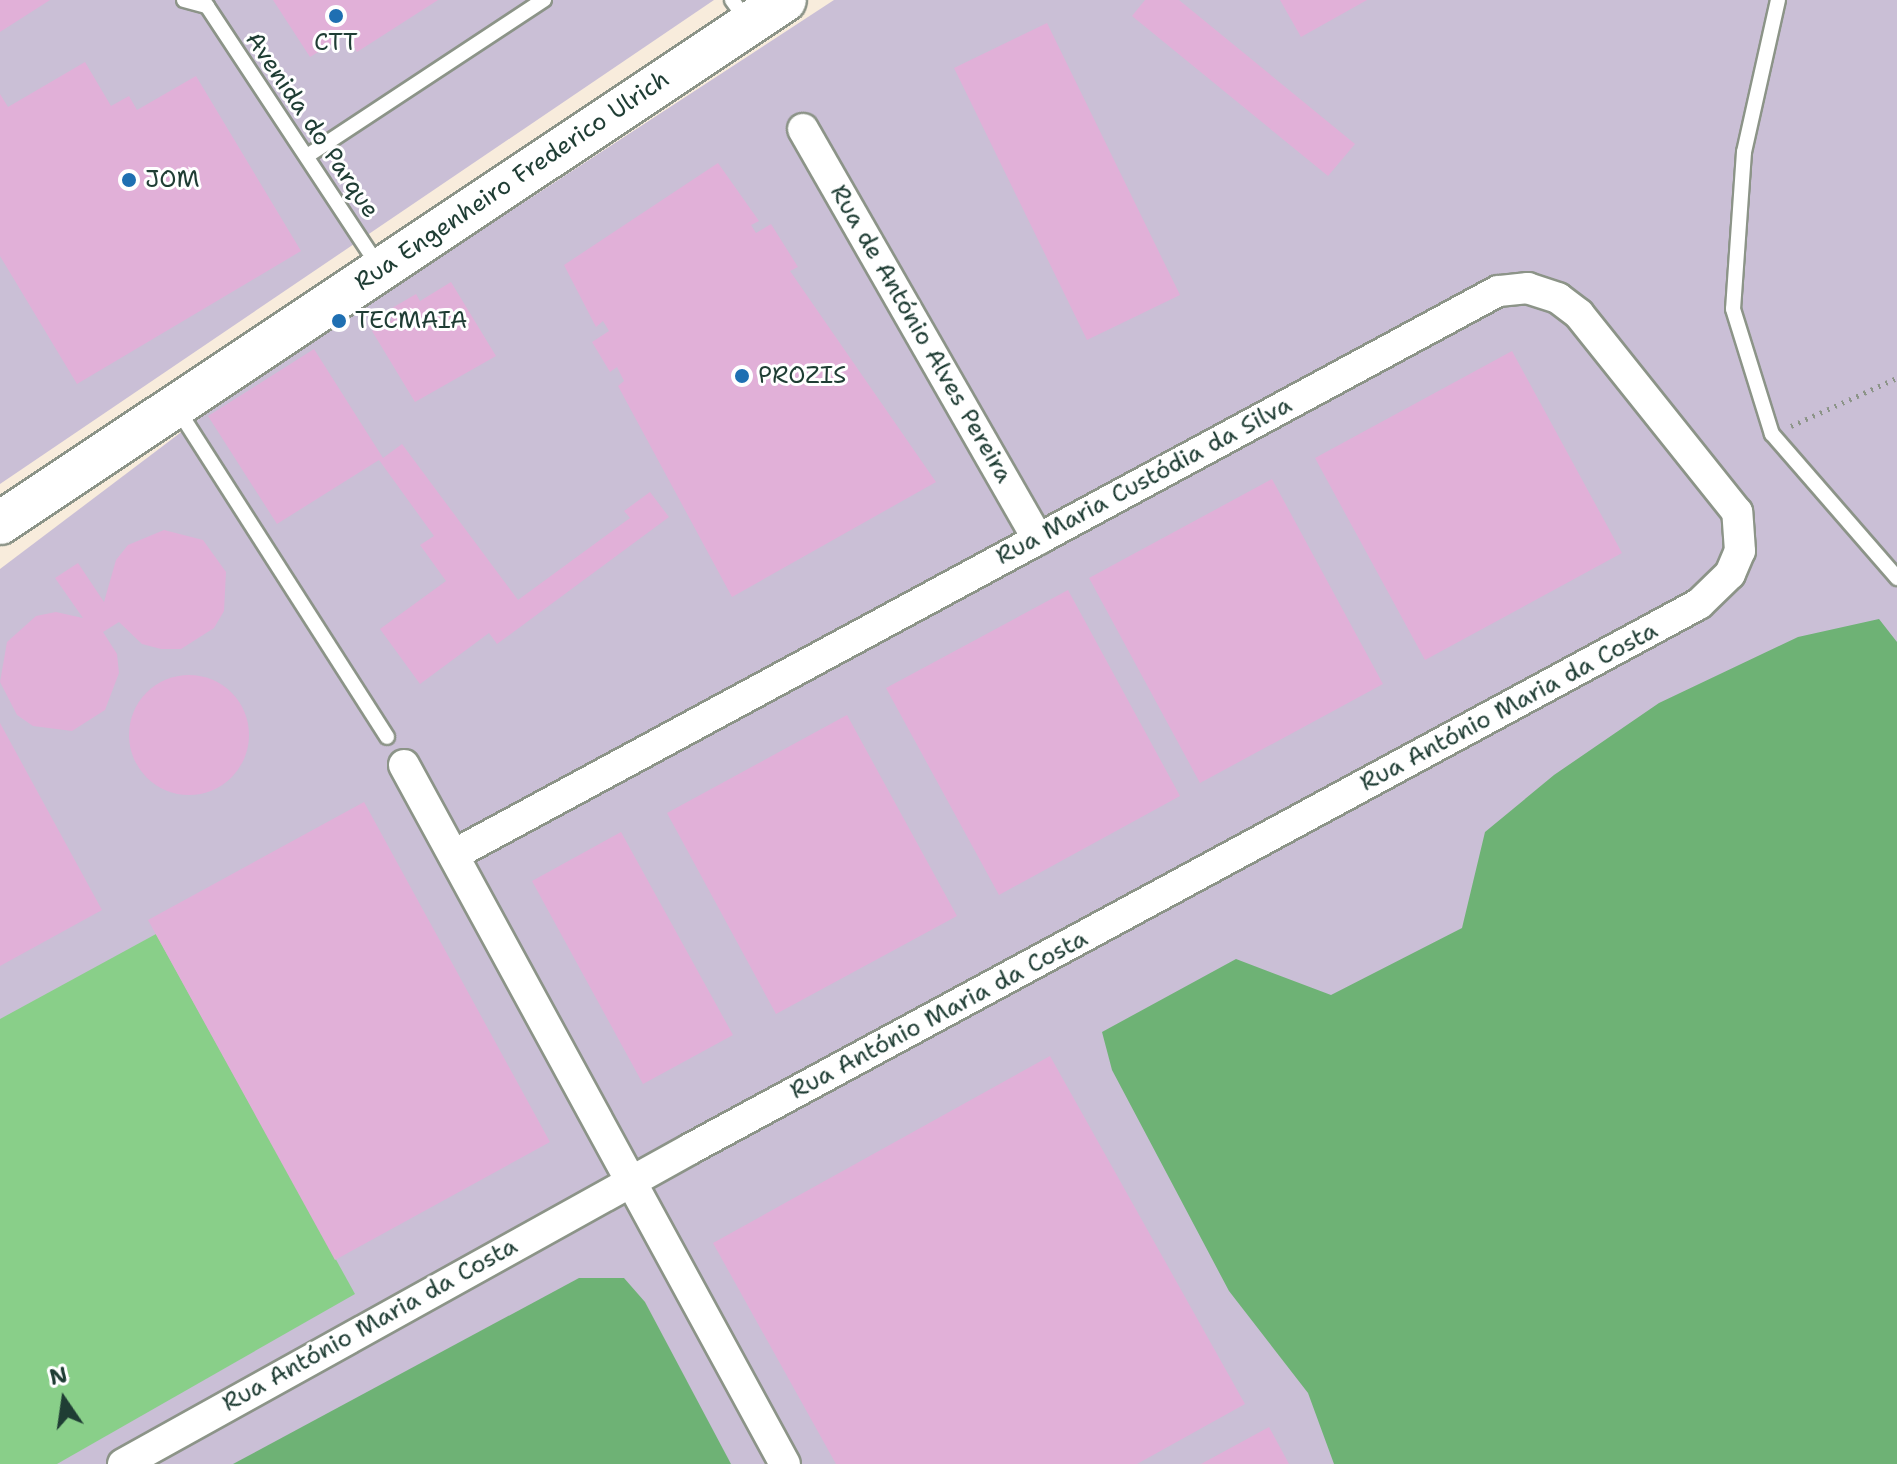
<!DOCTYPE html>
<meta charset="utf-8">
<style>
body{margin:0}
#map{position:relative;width:1897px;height:1464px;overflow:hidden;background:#f8ecdc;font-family:"Shantell Sans",sans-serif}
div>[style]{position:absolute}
.industrial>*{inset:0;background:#cabfd6}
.green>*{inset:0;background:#89cf89}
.forest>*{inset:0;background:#6eb275}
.building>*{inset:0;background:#e1b0d8}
.round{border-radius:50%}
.path>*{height:5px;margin-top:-2.5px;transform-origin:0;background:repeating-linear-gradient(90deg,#8c9488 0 2px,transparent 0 8px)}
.roads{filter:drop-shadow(2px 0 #8c9488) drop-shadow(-2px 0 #8c9488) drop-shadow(0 2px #8c9488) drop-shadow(0 -2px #8c9488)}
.service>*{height:14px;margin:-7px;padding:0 7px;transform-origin:7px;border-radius:7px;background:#fff}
.minor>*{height:30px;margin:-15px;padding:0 15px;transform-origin:15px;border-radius:15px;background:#fff}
.secondary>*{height:42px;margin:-21px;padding:0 21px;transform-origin:21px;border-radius:21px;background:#fff}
.dots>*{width:22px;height:22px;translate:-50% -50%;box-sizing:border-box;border:4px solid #fff;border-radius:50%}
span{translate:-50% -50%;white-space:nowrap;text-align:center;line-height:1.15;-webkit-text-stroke:6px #fff;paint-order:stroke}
.poi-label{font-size:24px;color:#1f3d34}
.left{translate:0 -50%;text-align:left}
.street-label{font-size:24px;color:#1f3d34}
.north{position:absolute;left:24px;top:1360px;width:80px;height:80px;-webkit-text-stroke:6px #fff;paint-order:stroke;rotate:347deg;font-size:22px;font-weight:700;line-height:32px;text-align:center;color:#1f3d34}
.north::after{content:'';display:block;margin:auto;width:28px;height:36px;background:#1f3d34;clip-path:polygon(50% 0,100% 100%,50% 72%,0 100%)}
</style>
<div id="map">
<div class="industrial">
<div style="clip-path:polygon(0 0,714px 0,0 484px)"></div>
<div style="clip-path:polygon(834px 0,1897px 0,1897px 1464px,0 1464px,0 569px,241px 387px)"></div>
</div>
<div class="green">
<div style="clip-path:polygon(156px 934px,355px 1294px,57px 1464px,0 1464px,0 1019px)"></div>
</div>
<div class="forest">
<div style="clip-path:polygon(1879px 619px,1897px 642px,1897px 1464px,1334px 1464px,1308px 1393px,1229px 1291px,1112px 1070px,1102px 1032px,1236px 959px,1331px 995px,1462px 928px,1485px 832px,1554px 775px,1659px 703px,1798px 637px)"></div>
<div style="clip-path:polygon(579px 1278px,624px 1278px,645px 1302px,731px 1464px,233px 1464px)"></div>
</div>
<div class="building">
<div style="clip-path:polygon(0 0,50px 0,0 32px)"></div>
<div style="clip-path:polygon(273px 0,438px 0,357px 52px,346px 35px,310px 57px)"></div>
<div style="clip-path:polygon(1145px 0,1179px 0,1355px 144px,1328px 176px,1132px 16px)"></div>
<div style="clip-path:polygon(1280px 0,1367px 0,1301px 37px)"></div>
<div style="clip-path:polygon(1047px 23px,1180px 295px,1087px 340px,954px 68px)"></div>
<div style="clip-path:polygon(85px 62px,111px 106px,129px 96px,137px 110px,196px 76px,301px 251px,77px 384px,0 256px,0 94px,8px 107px)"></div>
<div style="clip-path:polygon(718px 163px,759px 221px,751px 225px,756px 233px,771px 224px,798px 267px,790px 271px,936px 482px,732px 597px,618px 386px,624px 381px,617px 367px,610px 372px,592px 342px,609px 331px,603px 321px,596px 327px,564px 265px)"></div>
<div style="clip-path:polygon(451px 282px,496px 356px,415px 402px,372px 331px,392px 320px,387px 311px,416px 294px,420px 301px)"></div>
<div style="clip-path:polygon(314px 349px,383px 458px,402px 444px,518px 600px,630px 518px,624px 511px,650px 492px,669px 517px,497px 644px,489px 633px,420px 684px,380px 629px,446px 581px,420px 545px,434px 536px,379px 460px,277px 524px,208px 416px)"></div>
<div style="clip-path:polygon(1512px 351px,1622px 553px,1425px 660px,1315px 458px)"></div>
<div style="clip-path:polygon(1272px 479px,1383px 684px,1200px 783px,1089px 578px)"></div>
<div style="clip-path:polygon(164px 530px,203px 540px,226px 572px,224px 611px,214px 628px,181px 649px,161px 649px,142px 644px,119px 622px,103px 632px,117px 654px,119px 673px,105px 710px,72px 731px,33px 726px,17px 715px,0 682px,7px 642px,36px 616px,56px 612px,83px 618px,55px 578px,78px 563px,104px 602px,116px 560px,128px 545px)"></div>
<div style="clip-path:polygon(1068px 590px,1180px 796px,999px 895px,886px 688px)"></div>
<div class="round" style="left:129px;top:675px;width:120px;height:120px"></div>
<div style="clip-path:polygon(847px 715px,957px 916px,776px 1014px,667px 813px)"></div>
<div style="clip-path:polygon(0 723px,102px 910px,0 966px)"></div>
<div style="clip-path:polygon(364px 802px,550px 1142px,335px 1260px,148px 920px)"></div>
<div style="clip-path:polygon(621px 832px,733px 1035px,643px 1084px,532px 881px)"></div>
<div style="clip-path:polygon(1050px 1056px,1245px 1404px,1137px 1464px,836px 1464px,713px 1243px)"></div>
<div style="clip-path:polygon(1269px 1427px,1289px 1464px,1201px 1464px)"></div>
</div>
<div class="path">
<div style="left:1791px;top:426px;width:116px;rotate:-24.4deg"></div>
</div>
<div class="roads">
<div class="service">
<div style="left:184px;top:0;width:24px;rotate:15deg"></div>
<div style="left:203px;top:0;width:321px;rotate:56.6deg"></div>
<div style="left:732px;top:0;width:27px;rotate:54deg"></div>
<div style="left:1778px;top:0;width:156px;rotate:102.6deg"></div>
<div style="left:1744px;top:152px;width:157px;rotate:94deg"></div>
<div style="left:1733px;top:309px;width:131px;rotate:72.7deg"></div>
<div style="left:1772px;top:434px;width:191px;rotate:49deg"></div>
<div style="left:307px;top:156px;width:284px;rotate:-33.4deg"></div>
<div style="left:178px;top:410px;width:388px;rotate:57.4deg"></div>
</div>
<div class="minor">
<div style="left:803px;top:129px;width:473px;rotate:60.2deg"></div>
<div style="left:404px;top:765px;width:796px;rotate:61.41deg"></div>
<div style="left:123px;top:1464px;width:649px;rotate:-29.05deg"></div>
<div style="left:690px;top:1149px;width:1147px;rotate:-28.38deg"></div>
<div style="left:1699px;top:604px;width:43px;rotate:-44.1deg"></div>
<div style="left:1730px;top:574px;width:25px;rotate:-67deg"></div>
<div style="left:1740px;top:551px;width:39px;rotate:-94deg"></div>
<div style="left:1737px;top:512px;width:253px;rotate:-128.6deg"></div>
<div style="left:1579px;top:314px;width:26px;rotate:-143deg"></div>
<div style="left:1558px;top:298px;width:32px;rotate:-162deg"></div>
<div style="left:1528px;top:288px;width:30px;rotate:174deg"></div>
<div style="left:1498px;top:291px;width:1185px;rotate:151.64deg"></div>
</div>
<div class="secondary">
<div style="left:0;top:523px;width:943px;rotate:-33.67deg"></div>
</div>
</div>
<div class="dots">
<div style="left:336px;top:16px;background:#1f6fb2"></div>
<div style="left:129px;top:180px;background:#1f6fb2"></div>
<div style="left:339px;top:321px;background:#1f6fb2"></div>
<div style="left:742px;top:376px;background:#1f6fb2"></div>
</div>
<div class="poi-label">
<span style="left:336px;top:43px">CTT</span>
<span class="left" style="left:145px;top:180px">JOM</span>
<span class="left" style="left:355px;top:321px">TECMAIA</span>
<span class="left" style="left:758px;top:376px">PROZIS</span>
</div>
<div class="street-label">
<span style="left:312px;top:125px;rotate:56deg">Avenida do Parque</span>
<span style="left:512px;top:181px;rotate:-34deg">Rua Engenheiro Frederico Ulrich</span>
<span style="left:921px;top:334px;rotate:60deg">Rua de António Alves Pereira</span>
<span style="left:1144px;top:481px;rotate:-28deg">Rua Maria Custódia da Silva</span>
<span style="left:1509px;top:707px;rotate:-28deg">Rua António Maria da Costa</span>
<span style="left:939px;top:1015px;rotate:-28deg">Rua António Maria da Costa</span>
<span style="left:370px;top:1325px;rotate:-29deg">Rua António Maria da Costa</span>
</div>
<div class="north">N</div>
</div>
